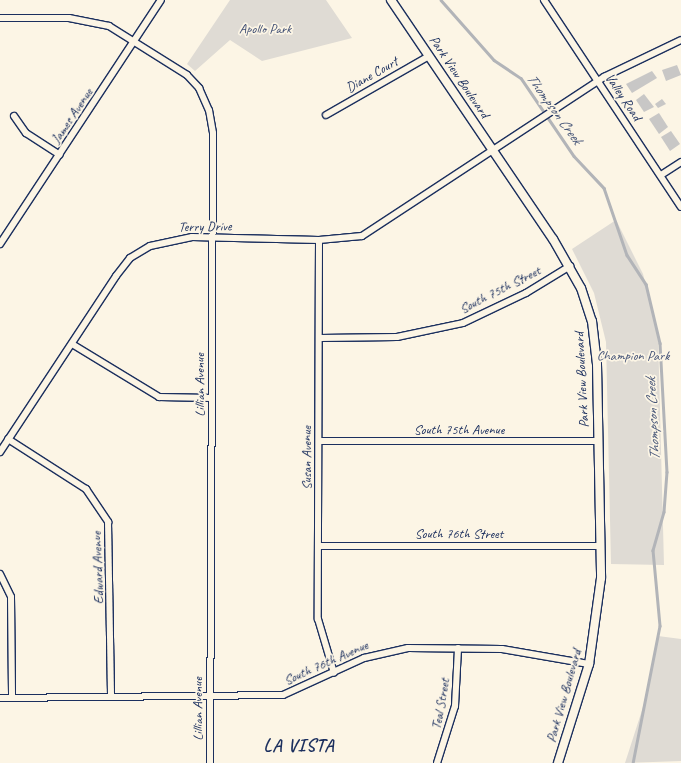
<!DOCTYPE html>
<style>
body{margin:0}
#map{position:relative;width:681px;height:763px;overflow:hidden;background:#fcf5e5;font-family:Caveat,sans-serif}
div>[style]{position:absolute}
.green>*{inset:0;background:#dfdbd4}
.stream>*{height:2.5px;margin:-1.25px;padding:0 1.25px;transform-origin:1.25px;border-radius:1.25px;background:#b2b4b8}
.building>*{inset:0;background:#c8c7c6}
.roads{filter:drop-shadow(1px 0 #1b2f5e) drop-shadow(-1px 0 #1b2f5e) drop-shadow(0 1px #1b2f5e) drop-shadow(0 -1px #1b2f5e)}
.minor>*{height:6px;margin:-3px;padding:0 3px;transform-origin:3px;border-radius:3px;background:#fcf5e5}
.tertiary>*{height:8px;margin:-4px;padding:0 4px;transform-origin:4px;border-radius:4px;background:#fcf5e5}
span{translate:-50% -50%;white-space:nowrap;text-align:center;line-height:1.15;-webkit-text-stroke:3.5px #fcf5e5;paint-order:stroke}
.park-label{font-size:14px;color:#425176}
.street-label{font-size:14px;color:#1b2f5e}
.water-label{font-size:15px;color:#485779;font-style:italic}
.district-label{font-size:18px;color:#1b2f5e;font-weight:700;letter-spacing:1px}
</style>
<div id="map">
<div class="green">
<div style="clip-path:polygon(230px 0,326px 0,352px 38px,262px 61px,230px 40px,195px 71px,187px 64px)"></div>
<div style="clip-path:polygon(616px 220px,643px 274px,658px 333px,664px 565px,611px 564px,606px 342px,594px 293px,572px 249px)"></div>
<div style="clip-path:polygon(658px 636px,681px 639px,681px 761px,625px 763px,644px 704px)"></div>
</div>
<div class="stream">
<div style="left:441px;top:0;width:80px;rotate:48.5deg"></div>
<div style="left:494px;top:60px;width:32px;rotate:34deg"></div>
<div style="left:521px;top:78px;width:94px;rotate:55.8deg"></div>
<div style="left:574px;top:156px;width:44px;rotate:46.8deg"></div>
<div style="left:604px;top:188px;width:71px;rotate:71.1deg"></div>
<div style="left:627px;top:255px;width:35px;rotate:57deg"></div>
<div style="left:646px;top:284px;width:61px;rotate:76.7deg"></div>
<div style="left:660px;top:343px;width:129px;rotate:86.9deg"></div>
<div style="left:667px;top:472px;width:40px;rotate:94.3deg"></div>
<div style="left:664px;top:512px;width:40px;rotate:106deg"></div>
<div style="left:653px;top:550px;width:76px;rotate:84.7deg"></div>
<div style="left:660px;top:626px;width:140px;rotate:101.1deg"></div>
</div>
<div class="building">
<div style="clip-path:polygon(677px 65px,681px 75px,666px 81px,662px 70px)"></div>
<div style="clip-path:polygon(652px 71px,657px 78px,632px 93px,626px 84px)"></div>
<div style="clip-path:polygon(644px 94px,654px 107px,644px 112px,636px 100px)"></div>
<div style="clip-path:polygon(662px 99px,666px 104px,658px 108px,655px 104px)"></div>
<div style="clip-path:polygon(659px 113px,668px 127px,659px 134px,649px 119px)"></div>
<div style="clip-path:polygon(671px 131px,680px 144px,670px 151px,661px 137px)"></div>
</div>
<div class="roads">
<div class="minor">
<div style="left:544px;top:0;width:248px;rotate:56.5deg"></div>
<div style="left:0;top:18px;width:69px"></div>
<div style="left:69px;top:18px;width:41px;rotate:11.3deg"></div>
<div style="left:109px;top:26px;width:92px;rotate:32.1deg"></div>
<div style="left:187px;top:75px;width:18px;rotate:47deg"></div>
<div style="left:199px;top:88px;width:24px;rotate:66deg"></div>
<div style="left:209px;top:110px;width:23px;rotate:80deg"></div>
<div style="left:213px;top:133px;width:630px;rotate:90.27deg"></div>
<div style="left:326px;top:115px;width:119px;rotate:-29.8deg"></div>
<div style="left:14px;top:116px;width:21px;rotate:55deg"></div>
<div style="left:26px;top:133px;width:40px;rotate:32.9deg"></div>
<div style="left:661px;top:175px;width:24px;rotate:-33deg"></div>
<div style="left:319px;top:240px;width:379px;rotate:90.2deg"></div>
<div style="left:318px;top:619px;width:56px;rotate:73.5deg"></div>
<div style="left:0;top:244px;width:292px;rotate:-56.6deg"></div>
<div style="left:320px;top:338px;width:77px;rotate:-0.7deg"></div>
<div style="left:397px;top:337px;width:67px;rotate:-12deg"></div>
<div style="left:463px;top:323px;width:70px;rotate:-25.5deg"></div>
<div style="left:526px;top:293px;width:52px;rotate:-31.5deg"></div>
<div style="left:72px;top:344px;width:102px;rotate:31.3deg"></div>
<div style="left:159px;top:397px;width:53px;rotate:1.1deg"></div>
<div style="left:8px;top:439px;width:93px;rotate:32.7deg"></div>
<div style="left:86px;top:489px;width:40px;rotate:56deg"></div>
<div style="left:108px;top:522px;width:175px;rotate:89deg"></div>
<div style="left:319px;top:441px;width:280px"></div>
<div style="left:0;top:452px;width:211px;rotate:-56.6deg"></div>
<div style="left:116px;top:276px;width:23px;rotate:-52deg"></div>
<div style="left:130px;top:258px;width:23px;rotate:-31deg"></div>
<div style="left:150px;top:246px;width:43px;rotate:-12.1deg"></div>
<div style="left:192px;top:237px;width:127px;rotate:1.4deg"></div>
<div style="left:319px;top:240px;width:43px;rotate:-5.3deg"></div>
<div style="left:362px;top:236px;width:290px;rotate:-33.3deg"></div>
<div style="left:604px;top:77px;width:85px;rotate:-25.7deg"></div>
<div style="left:318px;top:546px;width:282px"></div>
<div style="left:0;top:574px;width:25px;rotate:64deg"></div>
<div style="left:11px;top:597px;width:101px;rotate:89.4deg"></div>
<div style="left:0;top:698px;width:283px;rotate:-0.6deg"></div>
<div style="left:283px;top:695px;width:89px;rotate:-24.6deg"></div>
<div style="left:364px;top:658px;width:45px;rotate:-12.8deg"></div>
<div style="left:408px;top:648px;width:94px;rotate:0.6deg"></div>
<div style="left:502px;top:649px;width:88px;rotate:9.8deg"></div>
<div style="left:437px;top:763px;width:60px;rotate:-72.5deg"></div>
<div style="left:455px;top:706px;width:58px;rotate:-87deg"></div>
</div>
<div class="tertiary">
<div style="left:391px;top:0;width:289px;rotate:55.9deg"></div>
<div style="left:553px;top:239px;width:56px;rotate:60.3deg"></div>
<div style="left:581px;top:288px;width:35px;rotate:72deg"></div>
<div style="left:592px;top:321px;width:43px;rotate:83.4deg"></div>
<div style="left:597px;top:364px;width:214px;rotate:88.9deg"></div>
<div style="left:601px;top:578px;width:87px;rotate:97.9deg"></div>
<div style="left:589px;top:664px;width:104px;rotate:107.4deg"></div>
</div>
</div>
<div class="park-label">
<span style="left:265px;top:29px">Apollo Park</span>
<span style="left:633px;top:356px">Champion Park</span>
</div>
<div class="street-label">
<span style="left:372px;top:75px;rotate:-30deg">Diane Court</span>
<span style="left:459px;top:77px;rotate:56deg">Park View Boulevard</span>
<span style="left:623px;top:97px;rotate:56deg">Valley Road</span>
<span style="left:72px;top:116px;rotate:-56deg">James Avenue</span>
<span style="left:205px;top:227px;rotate:-1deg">Terry Drive</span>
<span style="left:500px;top:290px;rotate:-27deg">South 75th Street</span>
<span style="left:582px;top:380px;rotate:-93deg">Park View Boulevard</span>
<span style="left:200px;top:385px;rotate:-90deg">Lillian Avenue</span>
<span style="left:459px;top:430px">South 75th Avenue</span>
<span style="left:307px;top:458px;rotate:-90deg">Susan Avenue</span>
<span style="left:459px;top:534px">South 76th Street</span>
<span style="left:98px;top:568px;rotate:-92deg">Edward Avenue</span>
<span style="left:326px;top:663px;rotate:-24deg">South 76th Avenue</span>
<span style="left:564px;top:696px;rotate:-74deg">Park View Boulevard</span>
<span style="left:441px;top:704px;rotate:-80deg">Teal Street</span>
<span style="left:198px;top:709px;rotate:-90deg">Lillian Avenue</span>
</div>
<div class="water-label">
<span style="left:554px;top:109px;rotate:54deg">Thompson Creek</span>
<span style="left:653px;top:419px;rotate:-93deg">Thompson Creek</span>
</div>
<div class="district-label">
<span style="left:299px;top:745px">LA VISTA</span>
</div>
</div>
